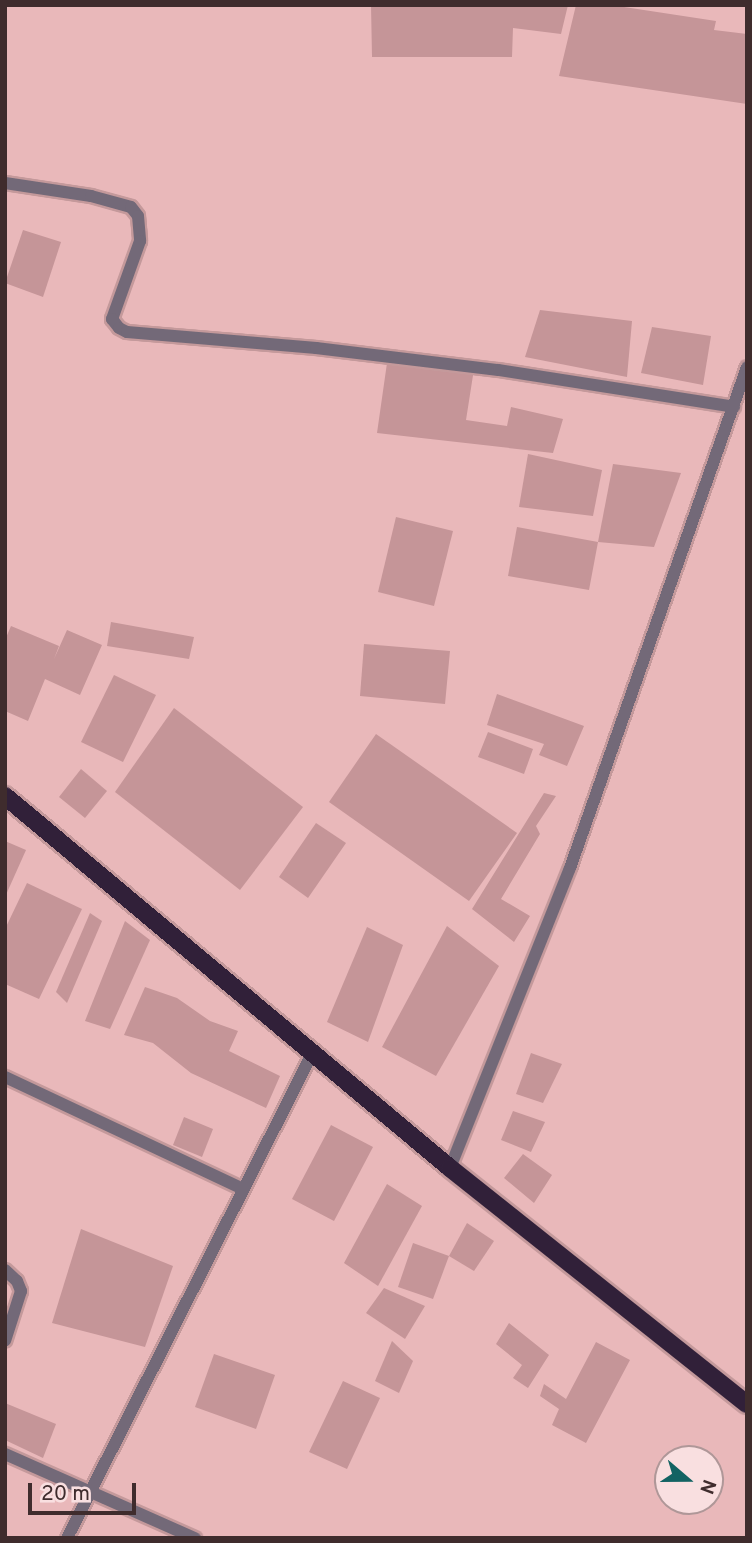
<!DOCTYPE html>
<style>
body{margin:0}
#map{position:relative;width:752px;height:1543px;overflow:hidden;background:#e9b8ba;font-family:Overpass,sans-serif}
div>[style]{position:absolute}
.building>*{inset:0;background:#c59598}
.roads{filter:drop-shadow(2px 0 #c4999b) drop-shadow(-2px 0 #c4999b) drop-shadow(0 2px #c4999b) drop-shadow(0 -2px #c4999b)}
.minor>*{height:12px;margin:-6px;padding:0 6px;transform-origin:6px;border-radius:6px;background:#736978}
.major>*{height:18px;margin:-9px;padding:0 9px;transform-origin:9px;border-radius:9px;background:#312039}
span{translate:-50% -50%;white-space:nowrap;text-align:center;line-height:1.15;-webkit-text-stroke:5px #f9dfe0;paint-order:stroke}
.frame{position:absolute;inset:0;border:7px solid #3f2c2d;pointer-events:none}
.north{position:absolute;left:654px;top:1445px;width:70px;height:70px;box-sizing:border-box;background:#f9dfe0;border:2px solid #af9798;border-radius:50%;rotate:110deg;font-size:19px;font-weight:700;line-height:28px;text-align:center;color:#3f2c2d}
.north::after{content:'';display:block;margin:auto;width:24px;height:32px;background:#136363;clip-path:polygon(50% 0,100% 100%,50% 72%,0 100%)}
.scale{position:absolute;left:28px;top:1483px;width:108px;height:32px;box-sizing:border-box;border:4px solid #3f2c2d;border-top:0;padding-left:9px;font-size:21px;line-height:24px;white-space:nowrap;color:#3f2c2d;-webkit-text-stroke:5px #f9dfe0;paint-order:stroke}
</style>
<div id="map">
<div class="building">
<div style="clip-path:polygon(371px 5px,568px 5px,561px 34px,513px 28px,512px 57px,372px 57px)"></div>
<div style="clip-path:polygon(576px 5px,611px 5px,716px 21px,714px 30px,747px 34px,747px 104px,559px 76px)"></div>
<div style="clip-path:polygon(23px 230px,61px 242px,43px 297px,5px 283px)"></div>
<div style="clip-path:polygon(540px 310px,632px 321px,627px 377px,525px 357px)"></div>
<div style="clip-path:polygon(652px 327px,711px 336px,703px 385px,641px 373px)"></div>
<div style="clip-path:polygon(388px 356px,474px 369px,466px 420px,507px 426px,511px 407px,563px 419px,553px 453px,377px 433px)"></div>
<div style="clip-path:polygon(528px 454px,602px 470px,593px 516px,519px 507px)"></div>
<div style="clip-path:polygon(613px 464px,681px 473px,654px 547px,598px 542px)"></div>
<div style="clip-path:polygon(396px 517px,453px 531px,434px 606px,378px 592px)"></div>
<div style="clip-path:polygon(517px 527px,598px 542px,589px 590px,508px 576px)"></div>
<div style="clip-path:polygon(111px 622px,194px 637px,189px 659px,107px 646px)"></div>
<div style="clip-path:polygon(11px 626px,59px 646px,54px 659px,67px 630px,102px 645px,80px 695px,45px 679px,28px 721px,5px 711px,5px 640px)"></div>
<div style="clip-path:polygon(364px 644px,450px 651px,445px 704px,360px 696px)"></div>
<div style="clip-path:polygon(114px 675px,156px 695px,123px 762px,81px 742px)"></div>
<div style="clip-path:polygon(497px 694px,584px 726px,567px 766px,539px 755px,544px 744px,487px 725px)"></div>
<div style="clip-path:polygon(174px 708px,303px 807px,240px 890px,115px 792px)"></div>
<div style="clip-path:polygon(488px 732px,533px 749px,524px 774px,478px 757px)"></div>
<div style="clip-path:polygon(376px 734px,517px 833px,469px 901px,329px 802px)"></div>
<div style="clip-path:polygon(81px 769px,107px 791px,85px 818px,59px 797px)"></div>
<div style="clip-path:polygon(544px 793px,556px 796px,536px 826px,540px 834px,501px 899px,530px 916px,514px 942px,472px 909px)"></div>
<div style="clip-path:polygon(316px 823px,346px 843px,308px 898px,279px 877px)"></div>
<div style="clip-path:polygon(5px 841px,26px 850px,5px 897px)"></div>
<div style="clip-path:polygon(27px 883px,82px 909px,39px 999px,5px 984px,5px 929px)"></div>
<div style="clip-path:polygon(90px 913px,102px 921px,67px 1003px,56px 992px)"></div>
<div style="clip-path:polygon(125px 921px,150px 940px,110px 1029px,85px 1021px)"></div>
<div style="clip-path:polygon(447px 926px,499px 966px,436px 1076px,382px 1047px)"></div>
<div style="clip-path:polygon(367px 927px,403px 945px,368px 1042px,327px 1022px)"></div>
<div style="clip-path:polygon(145px 987px,177px 998px,210px 1021px,238px 1031px,229px 1051px,280px 1076px,266px 1108px,191px 1073px,153px 1043px,124px 1035px)"></div>
<div style="clip-path:polygon(531px 1053px,562px 1064px,543px 1103px,516px 1094px)"></div>
<div style="clip-path:polygon(513px 1111px,545px 1122px,531px 1152px,501px 1140px)"></div>
<div style="clip-path:polygon(184px 1117px,213px 1129px,202px 1157px,173px 1145px)"></div>
<div style="clip-path:polygon(331px 1125px,373px 1147px,334px 1221px,292px 1199px)"></div>
<div style="clip-path:polygon(523px 1154px,552px 1175px,534px 1203px,504px 1178px)"></div>
<div style="clip-path:polygon(387px 1184px,422px 1206px,378px 1286px,344px 1263px)"></div>
<div style="clip-path:polygon(467px 1223px,494px 1241px,474px 1271px,449px 1256px)"></div>
<div style="clip-path:polygon(81px 1229px,173px 1266px,145px 1347px,52px 1323px)"></div>
<div style="clip-path:polygon(413px 1243px,449px 1256px,433px 1299px,398px 1287px)"></div>
<div style="clip-path:polygon(384px 1288px,425px 1306px,405px 1339px,366px 1313px)"></div>
<div style="clip-path:polygon(509px 1323px,549px 1355px,528px 1388px,513px 1378px,522px 1365px,496px 1344px)"></div>
<div style="clip-path:polygon(392px 1341px,413px 1361px,399px 1393px,375px 1381px)"></div>
<div style="clip-path:polygon(596px 1342px,630px 1360px,586px 1443px,552px 1425px,559px 1409px,540px 1396px,544px 1384px,566px 1399px)"></div>
<div style="clip-path:polygon(214px 1354px,275px 1375px,256px 1429px,195px 1407px)"></div>
<div style="clip-path:polygon(343px 1381px,380px 1398px,347px 1469px,309px 1452px)"></div>
<div style="clip-path:polygon(5px 1403px,56px 1424px,43px 1458px,5px 1440px)"></div>
</div>
<div class="roads">
<div class="minor">
<div style="left:5px;top:183px;width:87px;rotate:8.6deg"></div>
<div style="left:91px;top:196px;width:41px;rotate:15.4deg"></div>
<div style="left:131px;top:207px;width:11px;rotate:52deg"></div>
<div style="left:138px;top:216px;width:25px;rotate:85deg"></div>
<div style="left:140px;top:241px;width:83px;rotate:109.7deg"></div>
<div style="left:112px;top:319px;width:11px;rotate:52deg"></div>
<div style="left:119px;top:328px;width:9px;rotate:27deg"></div>
<div style="left:127px;top:332px;width:190px;rotate:4.8deg"></div>
<div style="left:316px;top:348px;width:184px;rotate:6.9deg"></div>
<div style="left:499px;top:370px;width:238px;rotate:8.9deg"></div>
<div style="left:5px;top:1077px;width:263px;rotate:25.2deg"></div>
<div style="left:450px;top:1168px;width:323px;rotate:-68.2deg"></div>
<div style="left:570px;top:868px;width:531px;rotate:-70.54deg"></div>
<div style="left:5px;top:1270px;width:16px;rotate:43deg"></div>
<div style="left:17px;top:1281px;width:11px;rotate:68deg"></div>
<div style="left:21px;top:1291px;width:52px;rotate:107.7deg"></div>
<div style="left:5px;top:1454px;width:208px;rotate:23.9deg"></div>
<div style="left:67px;top:1538px;width:542px;rotate:-63.15deg"></div>
</div>
<div class="major">
<div style="left:5px;top:796px;width:580px;rotate:39.89deg"></div>
<div style="left:450px;top:1168px;width:379px;rotate:38.5deg"></div>
</div>
</div>
<div class="frame"></div>
<div class="north">N</div>
<div class="scale">20 m</div>
</div>
